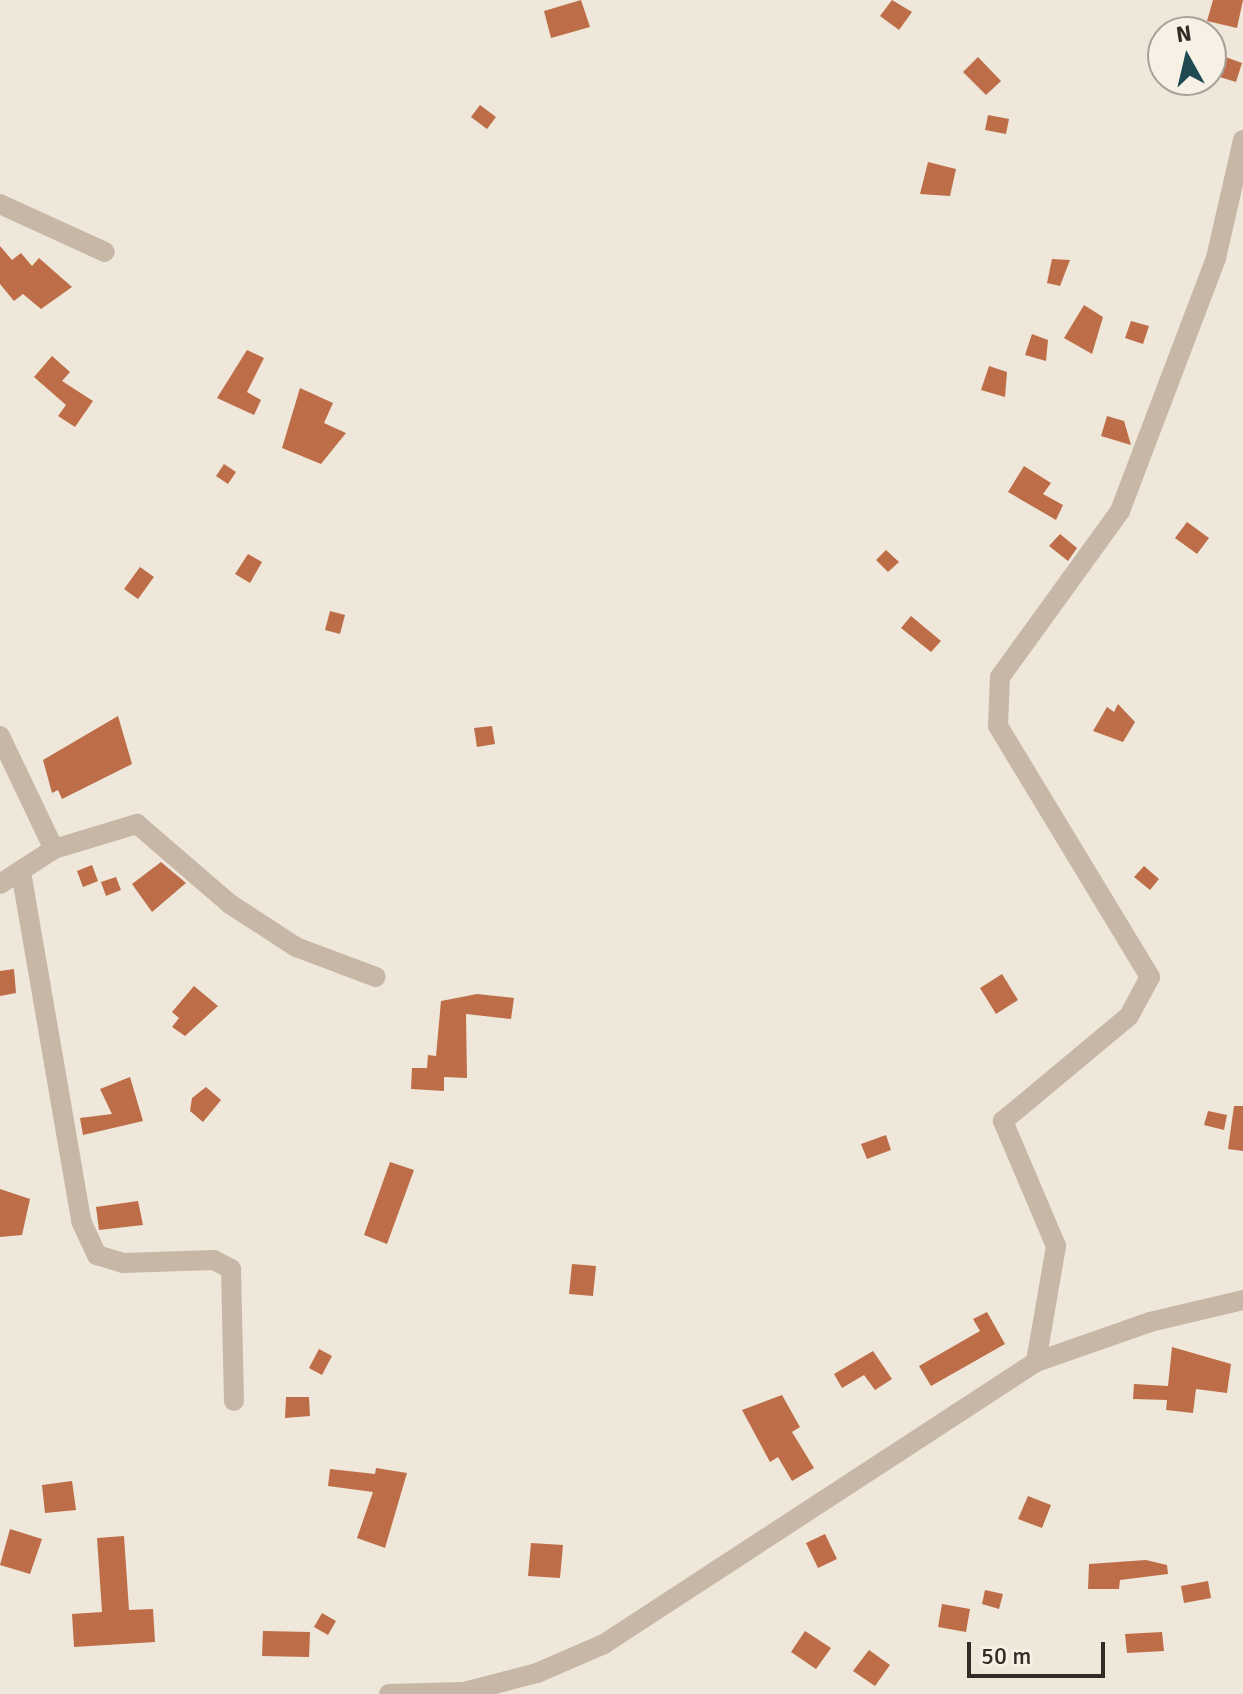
<!DOCTYPE html>
<style>
body{margin:0}
#map{position:relative;width:1243px;height:1694px;overflow:hidden;background:#efe7d9;font-family:Signika,sans-serif}
div>[style]{position:absolute}
.building>*{inset:0;background:#bd6e49}
.minor>*{height:20px;margin:-10px;padding:0 10px;transform-origin:10px;border-radius:10px;background:#c6b7a6}
span{translate:-50% -50%;white-space:nowrap;text-align:center;line-height:1.15;-webkit-text-stroke:6px #f7f0e5;paint-order:stroke}
.north{position:absolute;left:1147px;top:16px;width:80px;height:80px;box-sizing:border-box;background:#f7f0e5;border:2px solid #a9a199;border-radius:50%;rotate:352deg;font-size:22px;font-weight:700;line-height:32px;text-align:center;color:#332b26}
.north::after{content:'';display:block;margin:auto;width:28px;height:36px;background:#1f4a51;clip-path:polygon(50% 0,100% 100%,50% 72%,0 100%)}
.scale{position:absolute;left:967px;top:1642px;width:138px;height:36px;box-sizing:border-box;border:4px solid #332b26;border-top:0;padding-left:10px;font-size:24px;line-height:28px;white-space:nowrap;color:#332b26;-webkit-text-stroke:6px #f7f0e5;paint-order:stroke}
</style>
<div id="map">
<div class="building">
<div style="clip-path:polygon(581px 0,590px 27px,551px 38px,544px 11px)"></div>
<div style="clip-path:polygon(892px 0,912px 12px,899px 30px,880px 16px)"></div>
<div style="clip-path:polygon(1213px 0,1243px 0,1237px 28px,1207px 21px)"></div>
<div style="clip-path:polygon(1220px 55px,1242px 63px,1236px 82px,1213px 75px)"></div>
<div style="clip-path:polygon(978px 57px,1001px 81px,986px 95px,963px 72px)"></div>
<div style="clip-path:polygon(480px 105px,496px 117px,487px 129px,471px 117px)"></div>
<div style="clip-path:polygon(988px 115px,1009px 119px,1006px 134px,985px 130px)"></div>
<div style="clip-path:polygon(928px 162px,956px 169px,950px 196px,920px 194px)"></div>
<div style="clip-path:polygon(0 246px,12px 260px,21px 253px,32px 266px,39px 258px,72px 287px,41px 309px,23px 294px,14px 301px,0 284px)"></div>
<div style="clip-path:polygon(1052px 259px,1070px 260px,1060px 286px,1047px 283px)"></div>
<div style="clip-path:polygon(1084px 305px,1103px 317px,1092px 354px,1064px 338px)"></div>
<div style="clip-path:polygon(1131px 321px,1149px 326px,1143px 344px,1125px 338px)"></div>
<div style="clip-path:polygon(1032px 334px,1048px 340px,1046px 361px,1025px 355px)"></div>
<div style="clip-path:polygon(247px 350px,264px 358px,247px 392px,261px 400px,254px 415px,217px 398px)"></div>
<div style="clip-path:polygon(52px 356px,70px 372px,62px 381px,93px 401px,75px 427px,58px 416px,66px 405px,34px 377px)"></div>
<div style="clip-path:polygon(989px 366px,1007px 372px,1005px 397px,981px 390px)"></div>
<div style="clip-path:polygon(300px 388px,333px 403px,324px 423px,346px 433px,321px 464px,282px 448px)"></div>
<div style="clip-path:polygon(1107px 416px,1124px 421px,1131px 445px,1101px 436px)"></div>
<div style="clip-path:polygon(224px 464px,236px 472px,228px 484px,216px 476px)"></div>
<div style="clip-path:polygon(1024px 466px,1051px 483px,1043px 494px,1063px 505px,1056px 520px,1008px 492px)"></div>
<div style="clip-path:polygon(1187px 522px,1209px 538px,1197px 554px,1175px 538px)"></div>
<div style="clip-path:polygon(1060px 534px,1077px 548px,1068px 561px,1049px 546px)"></div>
<div style="clip-path:polygon(886px 550px,899px 562px,888px 572px,876px 560px)"></div>
<div style="clip-path:polygon(248px 554px,262px 562px,250px 583px,235px 574px)"></div>
<div style="clip-path:polygon(140px 567px,154px 577px,138px 599px,124px 589px)"></div>
<div style="clip-path:polygon(330px 611px,345px 615px,340px 634px,325px 630px)"></div>
<div style="clip-path:polygon(911px 616px,941px 641px,931px 652px,901px 628px)"></div>
<div style="clip-path:polygon(1118px 704px,1135px 722px,1123px 742px,1093px 731px,1107px 707px,1114px 712px)"></div>
<div style="clip-path:polygon(118px 716px,132px 764px,62px 799px,58px 790px,52px 793px,43px 760px)"></div>
<div style="clip-path:polygon(492px 726px,495px 744px,477px 747px,474px 728px)"></div>
<div style="clip-path:polygon(161px 862px,186px 883px,152px 912px,132px 884px)"></div>
<div style="clip-path:polygon(92px 865px,98px 881px,83px 887px,77px 871px)"></div>
<div style="clip-path:polygon(1144px 866px,1159px 879px,1150px 890px,1134px 877px)"></div>
<div style="clip-path:polygon(116px 877px,121px 890px,106px 896px,101px 882px)"></div>
<div style="clip-path:polygon(14px 969px,16px 993px,0 996px,0 971px)"></div>
<div style="clip-path:polygon(1002px 974px,1018px 1000px,996px 1014px,980px 988px)"></div>
<div style="clip-path:polygon(194px 986px,218px 1006px,185px 1036px,172px 1027px,179px 1018px,172px 1012px)"></div>
<div style="clip-path:polygon(477px 994px,514px 998px,511px 1019px,466px 1014px,467px 1078px,444px 1077px,444px 1091px,411px 1089px,412px 1068px,427px 1068px,428px 1055px,436px 1056px,441px 1001px)"></div>
<div style="clip-path:polygon(130px 1077px,143px 1121px,83px 1135px,80px 1118px,112px 1114px,100px 1089px)"></div>
<div style="clip-path:polygon(206px 1087px,221px 1100px,203px 1122px,190px 1111px,192px 1098px)"></div>
<div style="clip-path:polygon(1234px 1106px,1243px 1106px,1243px 1151px,1228px 1149px)"></div>
<div style="clip-path:polygon(1208px 1111px,1227px 1115px,1224px 1130px,1204px 1125px)"></div>
<div style="clip-path:polygon(886px 1135px,891px 1150px,867px 1159px,861px 1144px)"></div>
<div style="clip-path:polygon(390px 1162px,414px 1170px,387px 1244px,364px 1235px)"></div>
<div style="clip-path:polygon(0 1189px,30px 1199px,22px 1235px,0 1237px)"></div>
<div style="clip-path:polygon(138px 1201px,143px 1225px,99px 1230px,96px 1207px)"></div>
<div style="clip-path:polygon(572px 1264px,596px 1266px,593px 1296px,569px 1294px)"></div>
<div style="clip-path:polygon(987px 1312px,1005px 1344px,931px 1386px,919px 1366px,980px 1331px,973px 1319px)"></div>
<div style="clip-path:polygon(1172px 1347px,1231px 1364px,1227px 1393px,1196px 1389px,1193px 1413px,1166px 1410px,1167px 1400px,1133px 1399px,1134px 1384px,1168px 1386px)"></div>
<div style="clip-path:polygon(319px 1349px,332px 1356px,322px 1375px,309px 1368px)"></div>
<div style="clip-path:polygon(873px 1351px,892px 1379px,875px 1390px,864px 1375px,842px 1388px,834px 1374px)"></div>
<div style="clip-path:polygon(782px 1395px,800px 1427px,792px 1432px,814px 1468px,792px 1481px,778px 1457px,770px 1462px,742px 1410px)"></div>
<div style="clip-path:polygon(286px 1397px,309px 1397px,310px 1416px,285px 1418px)"></div>
<div style="clip-path:polygon(376px 1468px,407px 1473px,385px 1548px,357px 1538px,373px 1492px,328px 1486px,330px 1469px,375px 1474px)"></div>
<div style="clip-path:polygon(72px 1481px,76px 1510px,45px 1513px,42px 1485px)"></div>
<div style="clip-path:polygon(1028px 1496px,1051px 1505px,1042px 1528px,1018px 1519px)"></div>
<div style="clip-path:polygon(10px 1529px,42px 1539px,30px 1574px,0 1565px)"></div>
<div style="clip-path:polygon(825px 1534px,837px 1559px,818px 1568px,806px 1543px)"></div>
<div style="clip-path:polygon(124px 1536px,129px 1610px,153px 1609px,155px 1642px,74px 1647px,72px 1614px,102px 1612px,97px 1538px)"></div>
<div style="clip-path:polygon(531px 1543px,563px 1545px,560px 1578px,528px 1576px)"></div>
<div style="clip-path:polygon(1146px 1560px,1167px 1565px,1168px 1574px,1120px 1580px,1119px 1589px,1088px 1589px,1089px 1564px)"></div>
<div style="clip-path:polygon(1208px 1581px,1211px 1598px,1184px 1603px,1181px 1586px)"></div>
<div style="clip-path:polygon(985px 1590px,1003px 1594px,999px 1609px,982px 1604px)"></div>
<div style="clip-path:polygon(942px 1604px,970px 1609px,966px 1632px,938px 1627px)"></div>
<div style="clip-path:polygon(322px 1613px,336px 1621px,328px 1635px,314px 1627px)"></div>
<div style="clip-path:polygon(263px 1631px,310px 1632px,309px 1657px,262px 1656px)"></div>
<div style="clip-path:polygon(805px 1631px,831px 1648px,816px 1669px,791px 1652px)"></div>
<div style="clip-path:polygon(1162px 1632px,1164px 1651px,1127px 1653px,1125px 1634px)"></div>
<div style="clip-path:polygon(869px 1650px,890px 1665px,875px 1686px,853px 1671px)"></div>
</div>
<div class="minor">
<div style="left:0;top:204px;width:115px;rotate:24.6deg"></div>
<div style="left:0;top:736px;width:125px;rotate:64.5deg"></div>
<div style="left:54px;top:849px;width:64px;rotate:147.1deg"></div>
<div style="left:54px;top:849px;width:87px;rotate:-16.8deg"></div>
<div style="left:137px;top:824px;width:123px;rotate:40.7deg"></div>
<div style="left:230px;top:904px;width:79px;rotate:33.1deg"></div>
<div style="left:296px;top:947px;width:85px;rotate:20.6deg"></div>
<div style="left:21px;top:872px;width:354px;rotate:80.2deg"></div>
<div style="left:81px;top:1221px;width:38px;rotate:65deg"></div>
<div style="left:97px;top:1255px;width:27px;rotate:17deg"></div>
<div style="left:123px;top:1263px;width:91px;rotate:-1.9deg"></div>
<div style="left:214px;top:1260px;width:19px;rotate:28deg"></div>
<div style="left:231px;top:1269px;width:132px;rotate:88.7deg"></div>
<div style="left:1036px;top:1362px;width:118px;rotate:-80.2deg"></div>
<div style="left:1056px;top:1246px;width:136px;rotate:-113deg"></div>
<div style="left:1003px;top:1121px;width:164px;rotate:-39.8deg"></div>
<div style="left:1129px;top:1016px;width:44px;rotate:-61.7deg"></div>
<div style="left:1150px;top:977px;width:293px;rotate:-121.2deg"></div>
<div style="left:998px;top:726px;width:49px;rotate:-87.7deg"></div>
<div style="left:1000px;top:677px;width:205px;rotate:-54.1deg"></div>
<div style="left:1120px;top:511px;width:271px;rotate:-69.2deg"></div>
<div style="left:1216px;top:258px;width:121px;rotate:-77.1deg"></div>
<div style="left:389px;top:1694px;width:75px;rotate:-1.5deg"></div>
<div style="left:464px;top:1692px;width:75px;rotate:-14.6deg"></div>
<div style="left:537px;top:1673px;width:73px;rotate:-23.4deg"></div>
<div style="left:604px;top:1644px;width:516px;rotate:-33.14deg"></div>
<div style="left:1036px;top:1362px;width:121px;rotate:-19.3deg"></div>
<div style="left:1150px;top:1322px;width:96px;rotate:-13.3deg"></div>
</div>
<div class="north">N</div>
<div class="scale">50 m</div>
</div>
